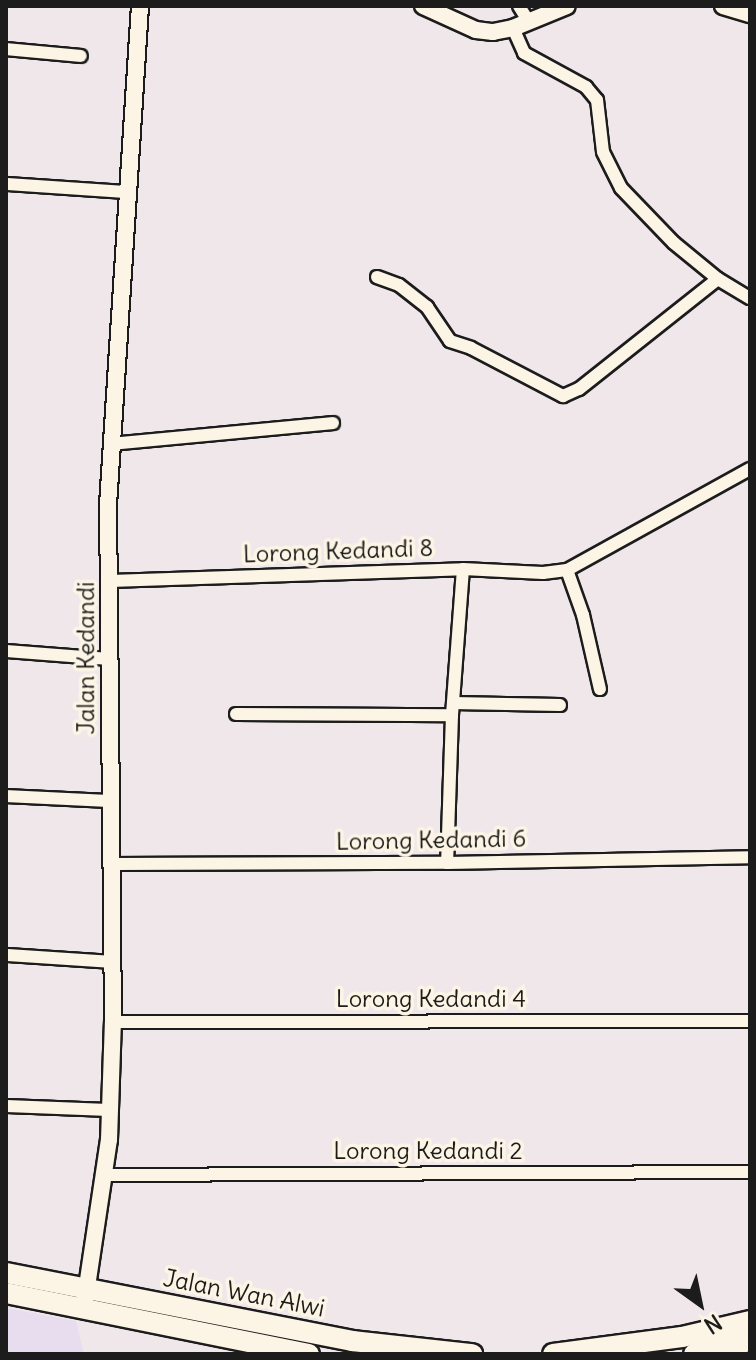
<!DOCTYPE html>
<style>
body{margin:0}
#map{position:relative;width:756px;height:1360px;overflow:hidden;background:#f0e7eb;font-family:Delius,sans-serif}
div>[style]{position:absolute}
.built>*{inset:0;background:#e8ddef}
.roads{filter:drop-shadow(2px 0 #1c1c1c) drop-shadow(-2px 0 #1c1c1c) drop-shadow(0 2px #1c1c1c) drop-shadow(0 -2px #1c1c1c)}
.minor>*{height:12px;margin:-6px;padding:0 6px;transform-origin:6px;border-radius:6px;background:#fcf5e5}
.tertiary>*{height:16px;margin:-8px;padding:0 8px;transform-origin:8px;border-radius:8px;background:#fcf5e5}
.primary>*{height:20px;margin:-10px;padding:0 10px;transform-origin:10px;border-radius:10px;background:#fcf5e5}
span{translate:-50% -50%;white-space:nowrap;text-align:center;line-height:1.15;-webkit-text-stroke:7px #fcf5e5;paint-order:stroke}
.street-label{font-size:24px;color:#1c1c1c}
.frame{position:absolute;inset:0;border:8px solid #1c1c1c;pointer-events:none}
.north{position:absolute;left:660px;top:1264px;width:80px;height:80px;-webkit-text-stroke:6px #fcf5e5;paint-order:stroke;rotate:147deg;font-size:22px;font-weight:700;line-height:32px;text-align:center;color:#1c1c1c}
.north::after{content:'';display:block;margin:auto;width:28px;height:36px;background:#1c1c1c;clip-path:polygon(50% 0,100% 100%,50% 72%,0 100%)}
</style>
<div id="map">
<div class="built">
<div style="clip-path:polygon(6px 1308px,76px 1321px,84px 1354px,6px 1354px)"></div>
</div>
<div class="roads">
<div class="minor">
<div style="left:519px;top:6px;width:19px;rotate:58deg"></div>
<div style="left:513px;top:28px;width:27px;rotate:66deg"></div>
<div style="left:524px;top:53px;width:71px;rotate:28.7deg"></div>
<div style="left:586px;top:87px;width:17px;rotate:50deg"></div>
<div style="left:597px;top:100px;width:52px;rotate:83.4deg"></div>
<div style="left:603px;top:152px;width:40px;rotate:63.4deg"></div>
<div style="left:621px;top:188px;width:76px;rotate:46.1deg"></div>
<div style="left:674px;top:243px;width:57px;rotate:39.3deg"></div>
<div style="left:718px;top:279px;width:37px;rotate:31deg"></div>
<div style="left:6px;top:49px;width:75px;rotate:5.3deg"></div>
<div style="left:6px;top:184px;width:121px;rotate:3.8deg"></div>
<div style="left:377px;top:277px;width:23px;rotate:20deg"></div>
<div style="left:399px;top:285px;width:36px;rotate:38deg"></div>
<div style="left:427px;top:307px;width:41px;rotate:55.9deg"></div>
<div style="left:450px;top:341px;width:22px;rotate:18deg"></div>
<div style="left:471px;top:348px;width:104px;rotate:27.6deg"></div>
<div style="left:563px;top:396px;width:17px;rotate:-24deg"></div>
<div style="left:579px;top:389px;width:177px;rotate:-38.4deg"></div>
<div style="left:111px;top:444px;width:223px;rotate:-5.4deg"></div>
<div style="left:567px;top:570px;width:48px;rotate:70.4deg"></div>
<div style="left:583px;top:615px;width:76px;rotate:77.1deg"></div>
<div style="left:110px;top:581px;width:353px;rotate:-1.9deg"></div>
<div style="left:463px;top:569px;width:80px;rotate:2.9deg"></div>
<div style="left:543px;top:573px;width:24px;rotate:-7deg"></div>
<div style="left:567px;top:570px;width:209px;rotate:-28.9deg"></div>
<div style="left:6px;top:651px;width:104px;rotate:4.4deg"></div>
<div style="left:453px;top:703px;width:107px;rotate:1.1deg"></div>
<div style="left:236px;top:714px;width:216px;rotate:0.3deg"></div>
<div style="left:452px;top:715px;width:148px;rotate:91.9deg"></div>
<div style="left:452px;top:715px;width:146px;rotate:-85.7deg"></div>
<div style="left:6px;top:796px;width:102px;rotate:2.8deg"></div>
<div style="left:112px;top:864px;width:335px;rotate:-0.2deg"></div>
<div style="left:447px;top:863px;width:303px;rotate:-1.1deg"></div>
<div style="left:6px;top:955px;width:105px;rotate:3.8deg"></div>
<div style="left:113px;top:1022px;width:637px;rotate:-0.09deg"></div>
<div style="left:6px;top:1106px;width:103px;rotate:2.2deg"></div>
<div style="left:106px;top:1175px;width:644px;rotate:-0.27deg"></div>
</div>
<div class="tertiary">
<div style="left:423px;top:6px;width:58px;rotate:24.4deg"></div>
<div style="left:476px;top:30px;width:17px;rotate:7deg"></div>
<div style="left:493px;top:32px;width:20px;rotate:-11deg"></div>
<div style="left:513px;top:28px;width:58px;rotate:-22.2deg"></div>
<div style="left:723px;top:6px;width:28px;rotate:17deg"></div>
<div style="left:85px;top:1300px;width:162px;rotate:-81.5deg"></div>
<div style="left:109px;top:1140px;width:118px;rotate:-88.1deg"></div>
<div style="left:113px;top:1022px;width:517px;rotate:-90.55deg"></div>
<div style="left:108px;top:505px;width:500px;rotate:-86.33deg"></div>
</div>
<div class="primary">
<div style="left:6px;top:1273px;width:353px;rotate:11.1deg"></div>
<div style="left:352px;top:1341px;width:121px;rotate:6.2deg"></div>
<div style="left:6px;top:1293px;width:309px;rotate:11.4deg"></div>
<div style="left:553px;top:1354px;width:130px;rotate:-7.5deg"></div>
<div style="left:682px;top:1337px;width:70px;rotate:-13.2deg"></div>
<div style="left:694px;top:1354px;width:57px;rotate:-13.1deg"></div>
</div>
</div>
<div class="street-label">
<span style="left:338px;top:551px;rotate:-2deg">Lorong Kedandi 8</span>
<span style="left:86px;top:658px;rotate:-90deg">Jalan Kedandi</span>
<span style="left:431px;top:840px;rotate:-1deg">Lorong Kedandi 6</span>
<span style="left:431px;top:999px">Lorong Kedandi 4</span>
<span style="left:428px;top:1151px">Lorong Kedandi 2</span>
<span style="left:244px;top:1293px;rotate:11deg">Jalan Wan Alwi</span>
</div>
<div class="frame"></div>
<div class="north">N</div>
</div>
